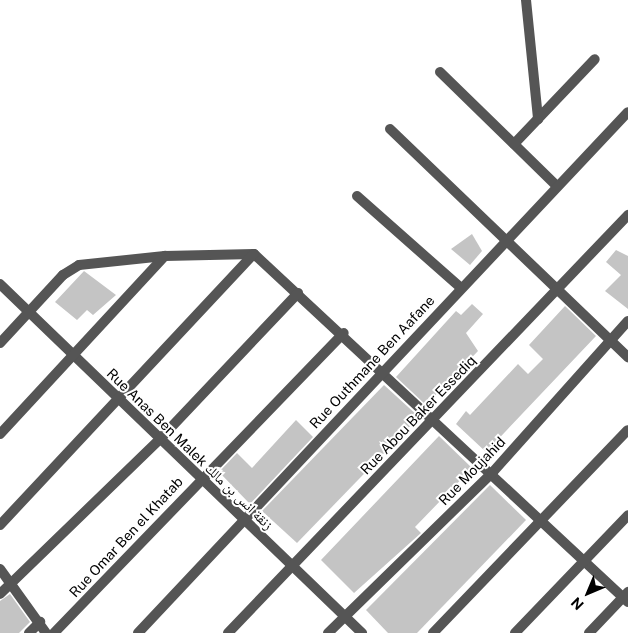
<!DOCTYPE html>
<meta charset="utf-8">
<style>
body{margin:0}
#map{position:relative;width:628px;height:633px;overflow:hidden;background:#fff;font-family:"Public Sans","Noto Naskh Arabic",sans-serif}
div>[style]{position:absolute}
.building>*{inset:0;background:#c4c4c4}
.minor>*{height:10px;margin:-5px;padding:0 5px;transform-origin:5px;border-radius:5px;background:#555}
.tertiary>*{height:10px;margin:-5px;padding:0 5px;transform-origin:5px;border-radius:5px;background:#555}
span{translate:-50% -50%;white-space:nowrap;text-align:center;line-height:1.15;-webkit-text-stroke:4px #fff;paint-order:stroke}
.street-label{font-size:14px;color:#000}
.north{position:absolute;left:563px;top:568px;width:50px;height:50px;-webkit-text-stroke:4px #fff;paint-order:stroke;rotate:225deg;font-size:14px;font-weight:700;line-height:20px;text-align:center;color:#000}
.north::after{content:'';display:block;margin:auto;width:18px;height:22px;background:#000;clip-path:polygon(50% 0,100% 100%,50% 72%,0 100%)}
</style>
<div id="map">
<div class="building">
<div style="clip-path:polygon(472px 234px,482px 251px,470px 265px,451px 249px)"></div>
<div style="clip-path:polygon(616px 250px,628px 256px,628px 309px,605px 291px,621px 275px,606px 262px)"></div>
<div style="clip-path:polygon(84px 271px,116px 295px,93px 315px,87px 310px,77px 320px,55px 302px)"></div>
<div style="clip-path:polygon(472px 304px,483px 314px,466px 333px,478px 351px,426px 405px,396px 377px,456px 311px,461px 315px)"></div>
<div style="clip-path:polygon(565px 306px,596px 336px,486px 452px,456px 424px,466px 411px,470px 415px,518px 364px,528px 374px,543px 359px,529px 345px)"></div>
<div style="clip-path:polygon(384px 385px,419px 417px,297px 543px,262px 511px)"></div>
<div style="clip-path:polygon(296px 420px,313px 437px,250px 504px,219px 472px,237px 453px,252px 468px)"></div>
<div style="clip-path:polygon(439px 436px,472px 468px,415px 527px,421px 533px,354px 593px,321px 560px)"></div>
<div style="clip-path:polygon(490px 485px,526px 520px,417px 633px,388px 633px,366px 610px)"></div>
<div style="clip-path:polygon(10px 594px,30px 622px,19px 633px,0 633px,0 601px)"></div>
</div>
<div class="minor">
<div style="left:526px;top:0;width:120px;rotate:84.2deg"></div>
<div style="left:440px;top:72px;width:163px;rotate:44.3deg"></div>
<div style="left:390px;top:129px;width:330px;rotate:43.8deg"></div>
<div style="left:514px;top:144px;width:117px;rotate:-46.4deg"></div>
<div style="left:357px;top:196px;width:139px;rotate:41.5deg"></div>
<div style="left:0;top:284px;width:503px;rotate:43.95deg"></div>
<div style="left:0;top:343px;width:93px;rotate:-47.2deg"></div>
<div style="left:63px;top:275px;width:19px;rotate:-32deg"></div>
<div style="left:79px;top:265px;width:86px;rotate:-6deg"></div>
<div style="left:165px;top:256px;width:89px;rotate:-1.3deg"></div>
<div style="left:254px;top:254px;width:511px;rotate:42.94deg"></div>
<div style="left:0;top:434px;width:243px;rotate:-47.2deg"></div>
<div style="left:0;top:525px;width:371px;rotate:-46.9deg"></div>
<div style="left:0;top:594px;width:223px;rotate:-44.1deg"></div>
<div style="left:160px;top:439px;width:201px;rotate:-46.6deg"></div>
<div style="left:29px;top:633px;width:16px;rotate:-45deg"></div>
<div style="left:54px;top:633px;width:417px;rotate:-46deg"></div>
<div style="left:138px;top:633px;width:715px;rotate:-46.76deg"></div>
<div style="left:228px;top:633px;width:579px;rotate:-46.26deg"></div>
<div style="left:328px;top:633px;width:229px;rotate:-44.3deg"></div>
<div style="left:492px;top:473px;width:204px;rotate:-48.2deg"></div>
<div style="left:433px;top:633px;width:281px;rotate:-46.2deg"></div>
<div style="left:515px;top:633px;width:163px;rotate:-46.2deg"></div>
<div style="left:589px;top:633px;width:57px;rotate:-46.4deg"></div>
</div>
<div class="tertiary">
<div style="left:0;top:569px;width:79px;rotate:54.3deg"></div>
</div>
<div class="street-label">
<span style="left:372px;top:362px;rotate:-47deg">Rue Outhmane Ben Aafane</span>
<span style="left:418px;top:415px;rotate:-46deg">Rue Abou Baker Essediq</span>
<span style="left:190px;top:449px;rotate:44deg">Rue Anas Ben Malek زنقة انس بن مالك</span>
<span style="left:472px;top:471px;rotate:-46deg">Rue Moujahid</span>
<span style="left:126px;top:537px;rotate:-47deg">Rue Omar Ben el Khatab</span>
</div>
<div class="north">N</div>
</div>
